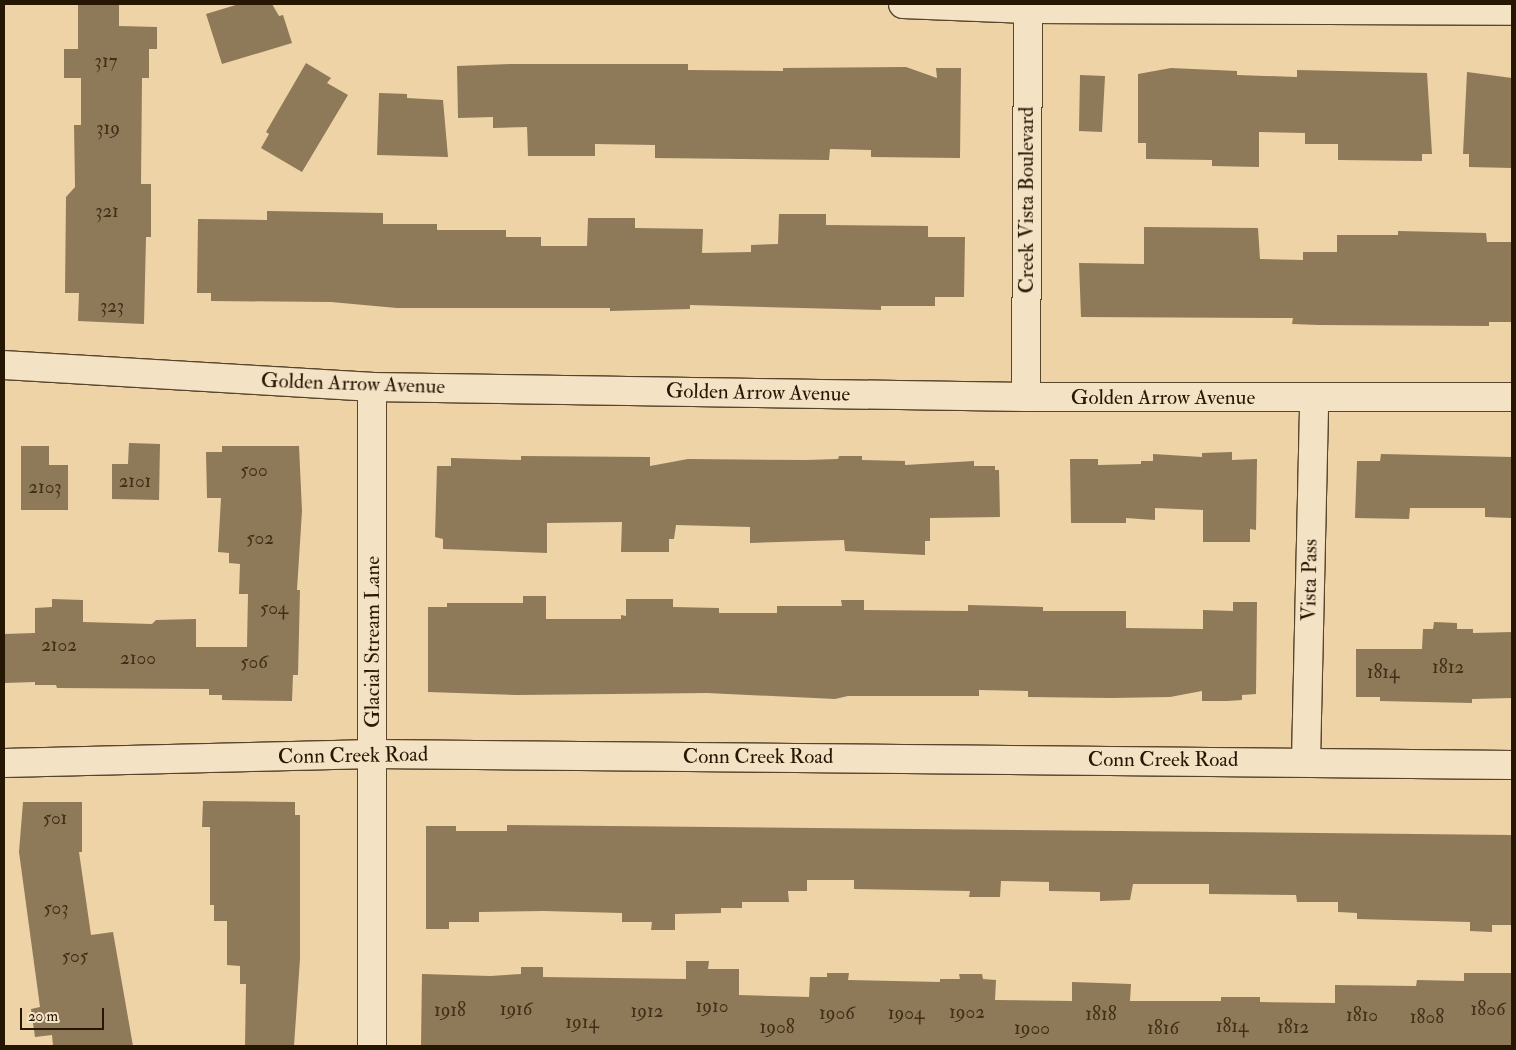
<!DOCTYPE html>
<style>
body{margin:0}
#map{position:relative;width:1516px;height:1050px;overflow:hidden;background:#eed3a6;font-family:"IM FELL Double Pica",serif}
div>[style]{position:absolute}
.building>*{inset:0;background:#8e7958}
.roads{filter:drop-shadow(1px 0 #58462c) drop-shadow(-1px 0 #58462c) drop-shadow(0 1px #58462c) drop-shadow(0 -1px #58462c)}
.minor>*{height:28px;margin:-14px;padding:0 14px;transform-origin:14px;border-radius:14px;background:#f4e2c5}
span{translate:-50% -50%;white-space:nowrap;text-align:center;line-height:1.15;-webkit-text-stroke:4px #f4e2c5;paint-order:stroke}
.number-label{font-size:19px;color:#403018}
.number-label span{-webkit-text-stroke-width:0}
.street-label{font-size:21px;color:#261703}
.frame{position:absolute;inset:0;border:5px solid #261703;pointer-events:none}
.scale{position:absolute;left:20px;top:1008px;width:84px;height:22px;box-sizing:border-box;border:2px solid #261703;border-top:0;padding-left:6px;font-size:15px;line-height:18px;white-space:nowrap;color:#261703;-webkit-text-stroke:4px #f4e2c5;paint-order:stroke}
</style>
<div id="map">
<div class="building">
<div style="clip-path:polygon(78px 4px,119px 4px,119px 26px,157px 27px,157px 49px,149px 49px,149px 78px,142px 78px,141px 184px,151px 184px,151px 237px,146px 237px,144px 324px,78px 321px,79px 293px,65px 293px,66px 197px,75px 187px,74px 125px,81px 125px,81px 78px,64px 78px,64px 49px,78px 49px)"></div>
<div style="clip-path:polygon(239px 4px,272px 4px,279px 16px,283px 15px,292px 43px,222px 64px,206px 14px)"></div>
<div style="clip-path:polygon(306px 63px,331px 78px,327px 83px,348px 95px,302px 172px,261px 148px,269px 134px,266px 132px)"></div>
<div style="clip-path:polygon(510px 64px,688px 64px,688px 70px,783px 71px,783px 68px,906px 67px,937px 78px,936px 68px,961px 68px,960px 158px,871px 157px,871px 150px,830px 149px,829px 160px,655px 158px,655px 145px,595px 144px,595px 156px,528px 156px,527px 127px,493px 128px,493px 117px,458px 118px,457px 66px)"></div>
<div style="clip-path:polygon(1171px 68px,1237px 71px,1237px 75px,1297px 77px,1297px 70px,1427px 73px,1432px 154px,1422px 154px,1422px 161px,1338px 160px,1338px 144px,1305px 144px,1305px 133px,1259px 132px,1259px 167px,1212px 166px,1212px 160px,1146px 159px,1146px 143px,1138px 143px,1138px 74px)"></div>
<div style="clip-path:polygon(1467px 72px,1512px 78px,1512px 168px,1469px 167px,1469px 154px,1463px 154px)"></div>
<div style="clip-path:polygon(1080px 75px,1105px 76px,1102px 132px,1079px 131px)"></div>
<div style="clip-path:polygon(379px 93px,407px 94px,407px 98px,443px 100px,448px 157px,377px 155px)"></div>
<div style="clip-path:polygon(267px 211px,383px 213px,383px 224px,437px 224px,437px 230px,506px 230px,506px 237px,541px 237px,541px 246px,587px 246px,588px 218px,635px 218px,635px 228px,703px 229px,702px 253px,751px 252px,751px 245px,778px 244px,779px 214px,826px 214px,826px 225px,928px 226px,928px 237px,965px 237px,964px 297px,935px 297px,935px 306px,881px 306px,881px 310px,690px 305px,690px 309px,610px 311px,610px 308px,397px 308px,331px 302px,211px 301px,211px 293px,197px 293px,198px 219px,267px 220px)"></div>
<div style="clip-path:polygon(1144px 227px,1258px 228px,1260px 259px,1303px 260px,1303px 252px,1337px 252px,1337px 235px,1398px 235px,1398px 231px,1486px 233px,1487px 242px,1512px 242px,1512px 322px,1489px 322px,1489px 326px,1319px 325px,1292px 324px,1293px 318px,1081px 317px,1079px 263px,1144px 264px)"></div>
<div style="clip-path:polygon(129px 443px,160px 444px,159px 500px,112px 499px,112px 464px,128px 464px)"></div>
<div style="clip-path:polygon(21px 446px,49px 446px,49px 465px,68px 465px,68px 510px,21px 510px)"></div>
<div style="clip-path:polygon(222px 446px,299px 446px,302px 511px,297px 590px,300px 590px,298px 675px,293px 675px,292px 701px,222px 700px,222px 695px,209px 695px,209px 689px,57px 688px,56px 685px,35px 685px,35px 682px,4px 683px,4px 634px,35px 633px,35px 608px,52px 607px,52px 599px,83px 600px,83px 622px,152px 624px,156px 620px,196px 619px,196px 647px,247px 647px,248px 594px,239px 594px,240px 564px,229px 563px,229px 553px,218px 552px,221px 498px,207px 498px,206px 452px,222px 452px)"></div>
<div style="clip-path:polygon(1232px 452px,1232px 460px,1257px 459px,1256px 530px,1250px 529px,1250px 542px,1203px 542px,1203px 510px,1155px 508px,1155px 520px,1126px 518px,1126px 523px,1071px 523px,1070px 459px,1098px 459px,1098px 465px,1141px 464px,1141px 461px,1153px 461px,1153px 454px,1202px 457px,1202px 453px)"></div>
<div style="clip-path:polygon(1381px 454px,1512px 457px,1512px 518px,1485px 517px,1485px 508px,1410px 508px,1409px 519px,1355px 518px,1357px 461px,1380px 461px)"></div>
<div style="clip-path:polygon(521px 456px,650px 457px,650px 466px,688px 459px,806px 460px,838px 459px,839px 456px,862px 456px,862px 460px,905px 461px,905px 465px,974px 461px,974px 466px,995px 466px,995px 470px,999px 470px,1000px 517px,930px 518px,930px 541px,925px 541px,925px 555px,845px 551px,844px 540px,750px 543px,750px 527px,676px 525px,674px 539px,669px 539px,669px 552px,621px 552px,622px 522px,547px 523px,547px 553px,443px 549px,443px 539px,435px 537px,437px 466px,451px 466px,451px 458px,521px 460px)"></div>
<div style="clip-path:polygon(523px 596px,546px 596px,546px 619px,621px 619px,621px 615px,626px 616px,626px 599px,673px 599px,673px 607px,719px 608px,719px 613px,777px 613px,777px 606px,842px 606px,841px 600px,864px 600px,864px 610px,968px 611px,968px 605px,1043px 607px,1043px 611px,1126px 611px,1126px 628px,1203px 629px,1203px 610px,1233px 611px,1233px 602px,1257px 602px,1256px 694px,1242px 695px,1242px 700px,1227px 701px,1202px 701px,1202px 691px,1170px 697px,1111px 698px,1028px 697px,1028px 691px,979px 690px,979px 696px,848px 696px,835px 699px,707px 693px,517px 695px,428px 692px,428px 607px,447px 607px,447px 603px,523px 603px)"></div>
<div style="clip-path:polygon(1434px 622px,1457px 623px,1457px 629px,1473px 629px,1473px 633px,1512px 632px,1512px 698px,1472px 699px,1472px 703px,1380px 701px,1380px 697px,1356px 697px,1356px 649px,1422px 649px,1423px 629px,1433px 629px)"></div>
<div style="clip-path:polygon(203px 801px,295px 802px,295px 815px,300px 815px,300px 959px,294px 1046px,245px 1046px,246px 984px,240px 984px,240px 966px,227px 965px,227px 921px,214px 921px,214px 905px,210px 905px,210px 827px,202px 827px)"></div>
<div style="clip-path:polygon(23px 802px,82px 802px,82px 852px,79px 852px,91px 935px,113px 932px,133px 1046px,53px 1046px,52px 1035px,35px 1037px,31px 1009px,40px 1007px,19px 852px)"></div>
<div style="clip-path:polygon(507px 825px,1512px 835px,1512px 925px,1492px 925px,1492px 932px,1470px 931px,1470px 922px,1357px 919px,1357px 913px,1338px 912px,1338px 902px,1297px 902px,1296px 895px,1209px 894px,1209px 884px,1133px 884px,1130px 900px,1100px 901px,1100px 892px,1049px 891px,1049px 882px,1001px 881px,1000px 897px,969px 897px,970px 891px,854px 889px,854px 880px,807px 880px,807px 891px,788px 891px,789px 902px,742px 902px,742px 908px,721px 908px,721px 913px,675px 914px,675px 930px,651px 930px,652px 922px,622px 922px,622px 913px,544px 911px,479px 912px,479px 922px,449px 922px,449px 929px,426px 929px,426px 826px,456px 826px,456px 831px,507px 831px)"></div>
<div style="clip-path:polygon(686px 961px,709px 961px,708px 969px,739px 969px,739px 995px,809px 997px,810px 977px,827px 977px,827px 973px,849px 973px,848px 980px,940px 982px,940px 979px,960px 979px,959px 974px,982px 974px,983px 979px,996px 980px,995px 1000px,1072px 1001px,1072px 982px,1131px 984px,1130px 1001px,1221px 1001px,1221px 997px,1260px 997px,1260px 1002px,1335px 1003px,1335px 985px,1416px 986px,1417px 980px,1464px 981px,1464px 973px,1512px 973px,1512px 1046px,421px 1046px,422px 974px,490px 976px,521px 974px,521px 967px,543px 967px,543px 977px,686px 979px)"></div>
</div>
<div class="roads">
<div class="minor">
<div style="left:903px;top:4px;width:125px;rotate:2.3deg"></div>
<div style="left:1028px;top:9px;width:484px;rotate:0.2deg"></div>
<div style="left:4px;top:365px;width:369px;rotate:3.4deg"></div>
<div style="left:372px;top:387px;width:654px;rotate:0.88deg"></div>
<div style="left:1026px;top:397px;width:486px"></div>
<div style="left:372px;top:387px;width:659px;rotate:90deg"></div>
<div style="left:1026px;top:397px;width:393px;rotate:-89.7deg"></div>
<div style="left:1306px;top:761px;width:362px;rotate:-88.7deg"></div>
<div style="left:4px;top:763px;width:370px;rotate:-1.4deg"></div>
<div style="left:374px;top:754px;width:1138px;rotate:0.55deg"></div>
</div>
</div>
<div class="number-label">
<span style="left:106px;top:62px">317</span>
<span style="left:108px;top:129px">319</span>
<span style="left:107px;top:212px">321</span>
<span style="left:112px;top:307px">323</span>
<span style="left:254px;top:471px">500</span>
<span style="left:135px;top:482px">2101</span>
<span style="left:45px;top:488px">2103</span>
<span style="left:260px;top:539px">502</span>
<span style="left:274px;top:609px">504</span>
<span style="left:59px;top:646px">2102</span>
<span style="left:138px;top:659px">2100</span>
<span style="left:254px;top:663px">506</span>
<span style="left:1448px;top:668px">1812</span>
<span style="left:1383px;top:673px">1814</span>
<span style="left:55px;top:819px">501</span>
<span style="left:56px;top:909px">503</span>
<span style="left:75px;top:957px">505</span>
<span style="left:712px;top:1007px">1910</span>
<span style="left:516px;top:1010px">1916</span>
<span style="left:1488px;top:1010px">1806</span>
<span style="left:450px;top:1011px">1918</span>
<span style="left:647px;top:1012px">1912</span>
<span style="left:967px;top:1013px">1902</span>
<span style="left:837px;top:1014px">1906</span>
<span style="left:906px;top:1014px">1904</span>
<span style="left:1101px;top:1015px">1818</span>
<span style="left:1362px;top:1016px">1810</span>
<span style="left:1427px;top:1018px">1808</span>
<span style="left:582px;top:1023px">1914</span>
<span style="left:1232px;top:1027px">1814</span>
<span style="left:777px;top:1028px">1908</span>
<span style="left:1293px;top:1028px">1812</span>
<span style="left:1032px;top:1029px">1900</span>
<span style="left:1163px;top:1029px">1816</span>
</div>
<div class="street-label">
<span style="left:1027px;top:200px;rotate:-90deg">Creek Vista Boulevard</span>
<span style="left:353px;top:384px;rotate:2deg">Golden Arrow Avenue</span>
<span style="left:758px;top:393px;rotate:1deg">Golden Arrow Avenue</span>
<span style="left:1163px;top:398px">Golden Arrow Avenue</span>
<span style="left:1310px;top:580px;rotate:-89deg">Vista Pass</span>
<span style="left:373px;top:642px;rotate:-90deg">Glacial Stream Lane</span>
<span style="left:353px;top:756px;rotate:-1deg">Conn Creek Road</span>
<span style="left:758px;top:757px">Conn Creek Road</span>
<span style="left:1163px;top:760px">Conn Creek Road</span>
</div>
<div class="frame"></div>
<div class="scale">20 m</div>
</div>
